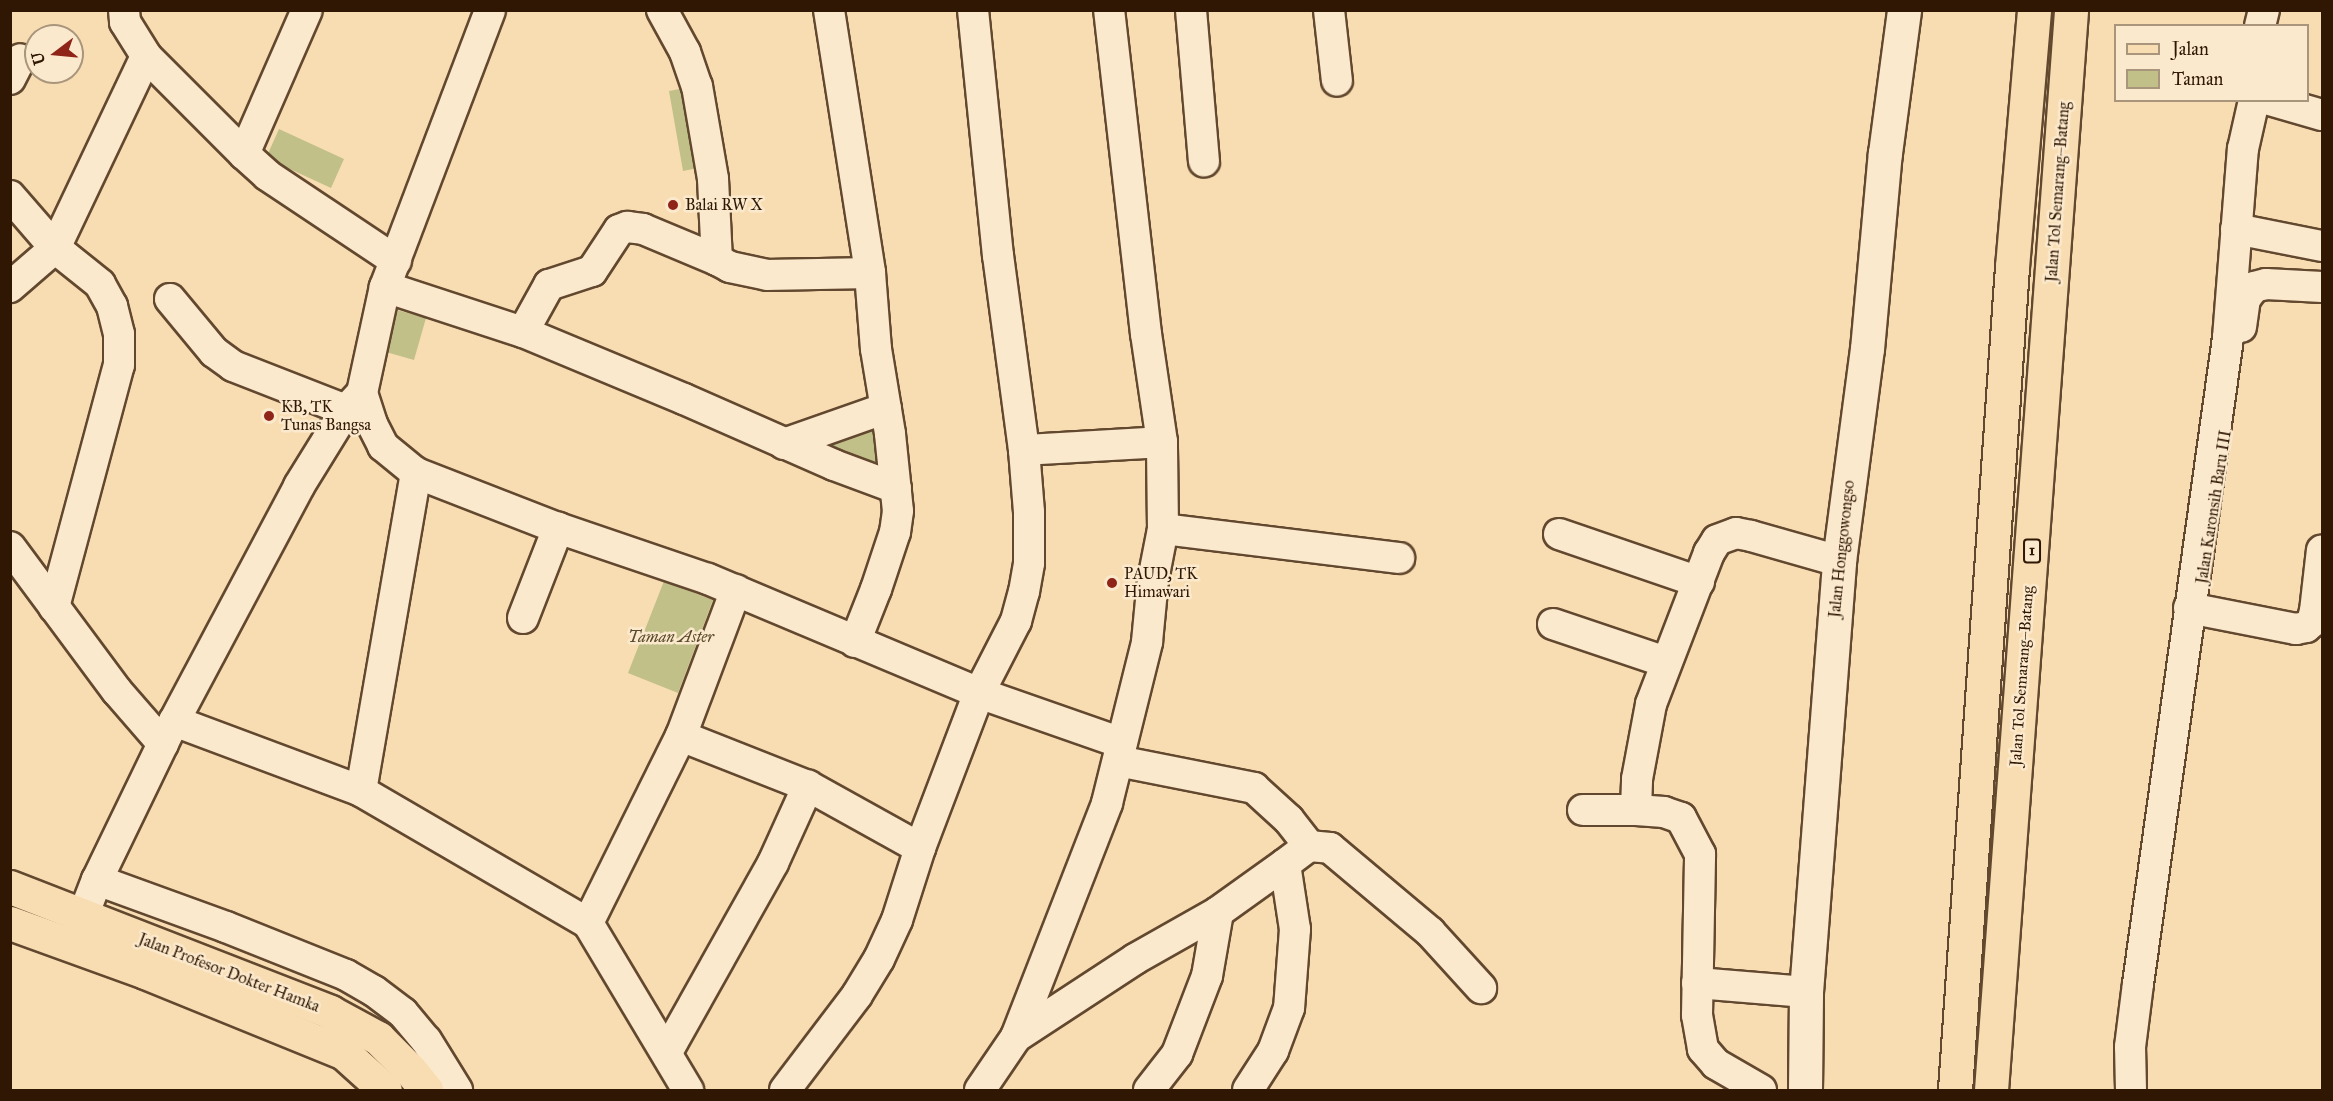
<!DOCTYPE html>
<meta charset="utf-8">
<style>
body{margin:0}
#map{position:relative;width:2333px;height:1101px;overflow:hidden;background:#f9ddb2;font-family:"IM FELL Great Primer",serif}
div>[style]{position:absolute}
.green>*{inset:0;background:#c1c089}
.roads{filter:drop-shadow(2px 0 #62482f) drop-shadow(-2px 0 #62482f) drop-shadow(0 2px #62482f) drop-shadow(0 -2px #62482f)}
.street>*{height:30px;margin:-15px;padding:0 15px;transform-origin:15px;border-radius:15px;background:#fbe9cd}
.secondary>*{height:33px;margin:-16.5px;padding:0 16.5px;transform-origin:16.5px;border-radius:16.5px;background:#fbe9cd}
.primary>*{height:33px;margin:-16.5px;padding:0 16.5px;transform-origin:16.5px;border-radius:16.5px;background:#f9ddb2}
.highway>*{height:33px;margin:-16.5px;padding:0 16.5px;transform-origin:16.5px;border-radius:16.5px;background:#f9ddb2}
.dots>*{width:16px;height:16px;translate:-50% -50%;box-sizing:border-box;border:3px solid #fbe9cd;border-radius:50%}
span{translate:-50% -50%;white-space:nowrap;text-align:center;line-height:1.15;-webkit-text-stroke:5px #fbe9cd;paint-order:stroke}
.shield-label span{padding:2px 4px;background:#fbe9cd;border:2px solid;border-radius:4px;-webkit-text-stroke-width:0}
.shield-label{font-size:15px;color:#2f1703;font-weight:700}
.street-label{font-size:16px;color:#2f1703}
.poi-label{font-size:16px;color:#2f1703}
.left{translate:0 -50%;text-align:left}
.park-label{font-size:16px;color:#5b4a2b;font-style:italic}
.frame{position:absolute;inset:0;border:12px solid #2f1703;pointer-events:none}
.legend{position:absolute;left:2114px;top:24px;width:195px;height:78px;box-sizing:border-box;background:#fbe9cd;border:2px solid #a9957c;margin:0;padding:8px 10px;list-style:none;font-size:18px;color:#2f1703}
.legend li{display:flex;align-items:center;gap:12px;height:30px}
.legend b{width:30px;border:2px solid #a9957c}
.north{position:absolute;left:24px;top:24px;width:60px;height:60px;box-sizing:border-box;background:#fbe9cd;border:2px solid #a9957c;border-radius:50%;rotate:254deg;font-size:16px;font-weight:700;line-height:24px;text-align:center;color:#2f1703}
.north::after{content:'';display:block;margin:auto;width:21px;height:27px;background:#8f2418;clip-path:polygon(50% 0,100% 100%,50% 72%,0 100%)}
</style>
<div id="map">
<div class="green">
<div style="clip-path:polygon(690px 87px,703px 167px,683px 171px,669px 91px)"></div>
<div style="clip-path:polygon(279px 129px,344px 159px,331px 188px,266px 158px)"></div>
<div style="clip-path:polygon(397px 310px,426px 318px,414px 360px,386px 352px)"></div>
<div style="clip-path:polygon(879px 421px,888px 475px,811px 447px)"></div>
<div style="clip-path:polygon(664px 581px,713px 600px,678px 693px,628px 673px)"></div>
</div>
<div class="roads">
<div class="street">
<div style="left:124px;top:10px;width:12px;rotate:85deg"></div>
<div style="left:125px;top:22px;width:40px;rotate:58deg"></div>
<div style="left:146px;top:56px;width:139px;rotate:45deg"></div>
<div style="left:244px;top:154px;width:31px;rotate:42deg"></div>
<div style="left:267px;top:175px;width:155px;rotate:33.7deg"></div>
<div style="left:662px;top:10px;width:48px;rotate:61.3deg"></div>
<div style="left:685px;top:52px;width:36px;rotate:71deg"></div>
<div style="left:697px;top:86px;width:94px;rotate:80.2deg"></div>
<div style="left:713px;top:179px;width:81px;rotate:87.2deg"></div>
<div style="left:717px;top:260px;width:15px;rotate:28deg"></div>
<div style="left:730px;top:267px;width:38px;rotate:12deg"></div>
<div style="left:767px;top:275px;width:103px;rotate:-1.1deg"></div>
<div style="left:829px;top:10px;width:266px;rotate:81.1deg"></div>
<div style="left:870px;top:273px;width:76px;rotate:85.5deg"></div>
<div style="left:876px;top:349px;width:86px;rotate:80.6deg"></div>
<div style="left:890px;top:434px;width:77px;rotate:84.1deg"></div>
<div style="left:898px;top:511px;width:21px;rotate:98deg"></div>
<div style="left:895px;top:532px;width:60px;rotate:108.4deg"></div>
<div style="left:876px;top:589px;width:57px;rotate:111.6deg"></div>
<div style="left:1191px;top:10px;width:152px;rotate:85.1deg"></div>
<div style="left:1329px;top:10px;width:71px;rotate:83.6deg"></div>
<div style="left:2260px;top:26px;width:16px;rotate:-76deg"></div>
<div style="left:10px;top:79px;width:22px;rotate:-63deg"></div>
<div style="left:2270px;top:100px;width:54px;rotate:16.1deg"></div>
<div style="left:244px;top:154px;width:157px;rotate:-66.4deg"></div>
<div style="left:10px;top:196px;width:69px;rotate:49.1deg"></div>
<div style="left:55px;top:248px;width:60px;rotate:139.1deg"></div>
<div style="left:2236px;top:229px;width:88px;rotate:11.2deg"></div>
<div style="left:385px;top:287px;width:145px;rotate:18.1deg"></div>
<div style="left:523px;top:332px;width:174px;rotate:22.6deg"></div>
<div style="left:684px;top:399px;width:164px;rotate:23.7deg"></div>
<div style="left:834px;top:465px;width:66px;rotate:20.4deg"></div>
<div style="left:170px;top:299px;width:69px;rotate:50.3deg"></div>
<div style="left:214px;top:352px;width:24px;rotate:36deg"></div>
<div style="left:233px;top:366px;width:121px;rotate:21.3deg"></div>
<div style="left:2241px;top:327px;width:28px;rotate:-82deg"></div>
<div style="left:2245px;top:299px;width:15px;rotate:-53deg"></div>
<div style="left:2254px;top:287px;width:12px;rotate:-14deg"></div>
<div style="left:2266px;top:284px;width:56px;rotate:3.1deg"></div>
<div style="left:523px;top:332px;width:54px;rotate:-61deg"></div>
<div style="left:549px;top:285px;width:45px;rotate:-18deg"></div>
<div style="left:592px;top:271px;width:49px;rotate:-56.6deg"></div>
<div style="left:619px;top:230px;width:9px;rotate:-21deg"></div>
<div style="left:627px;top:227px;width:16px;rotate:7deg"></div>
<div style="left:643px;top:229px;width:80px;rotate:22.7deg"></div>
<div style="left:362px;top:393px;width:33px;rotate:72deg"></div>
<div style="left:372px;top:424px;width:25px;rotate:63deg"></div>
<div style="left:383px;top:446px;width:43px;rotate:39.3deg"></div>
<div style="left:416px;top:473px;width:152px;rotate:21.2deg"></div>
<div style="left:558px;top:528px;width:158px;rotate:18.8deg"></div>
<div style="left:708px;top:579px;width:294px;rotate:22.8deg"></div>
<div style="left:979px;top:693px;width:151px;rotate:19.3deg"></div>
<div style="left:784px;top:444px;width:108px;rotate:-19.4deg"></div>
<div style="left:1024px;top:450px;width:138px;rotate:-3.3deg"></div>
<div style="left:1163px;top:529px;width:238px;rotate:7deg"></div>
<div style="left:1559px;top:534px;width:148px;rotate:18.9deg"></div>
<div style="left:10px;top:547px;width:179px;rotate:53.4deg"></div>
<div style="left:117px;top:691px;width:70px;rotate:49deg"></div>
<div style="left:54px;top:607px;width:251px;rotate:-75deg"></div>
<div style="left:119px;top:365px;width:31px;rotate:-90deg"></div>
<div style="left:119px;top:334px;width:29px;rotate:-104deg"></div>
<div style="left:112px;top:306px;width:25px;rotate:-119deg"></div>
<div style="left:100px;top:284px;width:58px;rotate:-141.3deg"></div>
<div style="left:55px;top:248px;width:212px;rotate:-64.6deg"></div>
<div style="left:2189px;top:608px;width:109px;rotate:11.1deg"></div>
<div style="left:2296px;top:629px;width:10px;rotate:-11deg"></div>
<div style="left:2306px;top:627px;width:8px;rotate:-40deg"></div>
<div style="left:2312px;top:622px;width:11px;rotate:-75deg"></div>
<div style="left:2315px;top:611px;width:61px;rotate:-83.5deg"></div>
<div style="left:523px;top:618px;width:97px;rotate:-68.7deg"></div>
<div style="left:1553px;top:624px;width:119px;rotate:18.6deg"></div>
<div style="left:174px;top:721px;width:200px;rotate:20.5deg"></div>
<div style="left:361px;top:791px;width:263px;rotate:30.2deg"></div>
<div style="left:588px;top:923px;width:195px;rotate:59.1deg"></div>
<div style="left:681px;top:736px;width:136px;rotate:21.5deg"></div>
<div style="left:808px;top:786px;width:128px;rotate:29deg"></div>
<div style="left:1118px;top:761px;width:139px;rotate:11.2deg"></div>
<div style="left:1254px;top:788px;width:47px;rotate:42.4deg"></div>
<div style="left:1289px;top:820px;width:33px;rotate:52deg"></div>
<div style="left:361px;top:791px;width:323px;rotate:-80.2deg"></div>
<div style="left:1583px;top:810px;width:53px"></div>
<div style="left:1285px;top:864px;width:30px;rotate:-37deg"></div>
<div style="left:1309px;top:846px;width:21px;rotate:5deg"></div>
<div style="left:1330px;top:848px;width:131px;rotate:40deg"></div>
<div style="left:1430px;top:932px;width:76px;rotate:47.7deg"></div>
<div style="left:97px;top:880px;width:137px;rotate:20deg"></div>
<div style="left:226px;top:927px;width:129px;rotate:21.8deg"></div>
<div style="left:346px;top:975px;width:32px;rotate:30deg"></div>
<div style="left:374px;top:991px;width:36px;rotate:37deg"></div>
<div style="left:403px;top:1013px;width:35px;rotate:50deg"></div>
<div style="left:426px;top:1040px;width:59px;rotate:58.2deg"></div>
<div style="left:83px;top:916px;width:39px;rotate:-69deg"></div>
<div style="left:97px;top:880px;width:168px;rotate:-64.2deg"></div>
<div style="left:170px;top:729px;width:275px;rotate:-62deg"></div>
<div style="left:299px;top:486px;width:89px;rotate:-58.3deg"></div>
<div style="left:346px;top:410px;width:23px;rotate:-47deg"></div>
<div style="left:362px;top:393px;width:108px;rotate:-77.8deg"></div>
<div style="left:385px;top:287px;width:296px;rotate:-69.2deg"></div>
<div style="left:588px;top:923px;width:209px;rotate:-63.6deg"></div>
<div style="left:681px;top:736px;width:156px;rotate:-69.4deg"></div>
<div style="left:1697px;top:983px;width:109px;rotate:4.7deg"></div>
<div style="left:1016px;top:1037px;width:142px;rotate:-33.2deg"></div>
<div style="left:1135px;top:959px;width:95px;rotate:-29.5deg"></div>
<div style="left:1218px;top:912px;width:82px;rotate:-35.6deg"></div>
<div style="left:1285px;top:864px;width:66px;rotate:81.3deg"></div>
<div style="left:1295px;top:929px;width:79px;rotate:94.3deg"></div>
<div style="left:1289px;top:1008px;width:46px;rotate:110.4deg"></div>
<div style="left:1273px;top:1051px;width:46px;rotate:122.7deg"></div>
<div style="left:667px;top:1052px;width:217px;rotate:-60.7deg"></div>
<div style="left:773px;top:863px;width:85px;rotate:-65.6deg"></div>
<div style="left:785px;top:1090px;width:119px;rotate:-52.8deg"></div>
<div style="left:857px;top:995px;width:42px;rotate:-58.6deg"></div>
<div style="left:879px;top:959px;width:43px;rotate:-65.2deg"></div>
<div style="left:897px;top:920px;width:76px;rotate:-72.3deg"></div>
<div style="left:920px;top:848px;width:166px;rotate:-69.2deg"></div>
<div style="left:979px;top:693px;width:81px;rotate:-62.8deg"></div>
<div style="left:1016px;top:621px;width:30px;rotate:-75deg"></div>
<div style="left:1024px;top:592px;width:29px;rotate:-80deg"></div>
<div style="left:1029px;top:563px;width:51px;rotate:-90deg"></div>
<div style="left:1029px;top:512px;width:62px;rotate:-94.6deg"></div>
<div style="left:1024px;top:450px;width:196px;rotate:-97.6deg"></div>
<div style="left:998px;top:256px;width:247px;rotate:-95.8deg"></div>
<div style="left:980px;top:1090px;width:64px;rotate:-55.8deg"></div>
<div style="left:1016px;top:1037px;width:251px;rotate:-68.7deg"></div>
<div style="left:1107px;top:803px;width:166px;rotate:-76deg"></div>
<div style="left:1147px;top:642px;width:62px;rotate:-84.5deg"></div>
<div style="left:1153px;top:580px;width:52px;rotate:-78.9deg"></div>
<div style="left:1163px;top:529px;width:87px;rotate:-90.7deg"></div>
<div style="left:1162px;top:442px;width:109px;rotate:-98.4deg"></div>
<div style="left:1146px;top:334px;width:326px;rotate:-96.5deg"></div>
<div style="left:1149px;top:1090px;width:46px;rotate:-52.1deg"></div>
<div style="left:1177px;top:1054px;width:84px;rotate:-69deg"></div>
<div style="left:1207px;top:976px;width:65px;rotate:-80.2deg"></div>
<div style="left:1761px;top:1090px;width:52px;rotate:-150deg"></div>
<div style="left:1716px;top:1064px;width:20px;rotate:-131deg"></div>
<div style="left:1703px;top:1049px;width:35px;rotate:-100deg"></div>
<div style="left:1697px;top:1015px;width:161px;rotate:-88.9deg"></div>
<div style="left:1700px;top:854px;width:41px;rotate:-117.8deg"></div>
<div style="left:1681px;top:818px;width:18px;rotate:-161deg"></div>
<div style="left:1664px;top:812px;width:28px;rotate:-176deg"></div>
<div style="left:1636px;top:810px;width:31px;rotate:-88deg"></div>
<div style="left:1637px;top:779px;width:76px;rotate:-79.4deg"></div>
<div style="left:1651px;top:704px;width:162px;rotate:-69deg"></div>
<div style="left:1709px;top:553px;width:15px;rotate:-58deg"></div>
<div style="left:1717px;top:540px;width:20px;rotate:-20deg"></div>
<div style="left:1736px;top:533px;width:15px;rotate:11deg"></div>
<div style="left:1751px;top:536px;width:91px;rotate:15.9deg"></div>
<div style="left:2131px;top:1090px;width:43px;rotate:-91.3deg"></div>
<div style="left:2130px;top:1047px;width:64px;rotate:-82.8deg"></div>
<div style="left:2138px;top:984px;width:652px;rotate:-82.07deg"></div>
<div style="left:2228px;top:338px;width:190px;rotate:-85.5deg"></div>
<div style="left:2243px;top:149px;width:50px;rotate:-77.3deg"></div>
</div>
<div class="secondary">
<div style="left:1805px;top:1090px;width:98px;rotate:-89.4deg"></div>
<div style="left:1806px;top:992px;width:432px;rotate:-85.6deg"></div>
<div style="left:1839px;top:561px;width:214px;rotate:-82.5deg"></div>
<div style="left:1867px;top:349px;width:197px;rotate:-84.8deg"></div>
<div style="left:1885px;top:153px;width:144px;rotate:-82.4deg"></div>
</div>
<div class="primary">
<div style="left:10px;top:887px;width:344px;rotate:21.3deg"></div>
<div style="left:330px;top:1012px;width:55px;rotate:28.4deg"></div>
<div style="left:378px;top:1038px;width:45px;rotate:45deg"></div>
<div style="left:410px;top:1070px;width:26px;rotate:51deg"></div>
<div style="left:10px;top:923px;width:144px;rotate:19.9deg"></div>
<div style="left:145px;top:972px;width:215px;rotate:22.1deg"></div>
<div style="left:344px;top:1053px;width:55px;rotate:42.1deg"></div>
</div>
<div class="highway">
<div style="left:1955px;top:1090px;width:825px;rotate:-86.04deg"></div>
<div style="left:2012px;top:267px;width:258px;rotate:-85.1deg"></div>
<div style="left:1991px;top:1090px;width:1083px;rotate:-85.76deg"></div>
</div>
</div>
<div class="dots">
<div style="left:673px;top:205px;background:#8f2418"></div>
<div style="left:269px;top:416px;background:#8f2418"></div>
<div style="left:1112px;top:583px;background:#8f2418"></div>
</div>
<div class="shield-label">
<span style="left:2032px;top:551px">1</span>
</div>
<div class="street-label">
<span style="left:2058px;top:192px;rotate:-86deg">Jalan Tol Semarang–Batang</span>
<span style="left:2214px;top:507px;rotate:-81deg">Jalan Karonsih Baru III</span>
<span style="left:1842px;top:549px;rotate:-84deg">Jalan Honggowongso</span>
<span style="left:2022px;top:676px;rotate:-86deg">Jalan Tol Semarang–Batang</span>
<span style="left:229px;top:973px;rotate:21deg">Jalan Profesor Dokter Hamka</span>
</div>
<div class="poi-label">
<span class="left" style="left:685px;top:205px">Balai RW X</span>
<span class="left" style="left:281px;top:416px">KB, TK<br>Tunas Bangsa</span>
<span class="left" style="left:1124px;top:583px">PAUD, TK<br>Himawari</span>
</div>
<div class="park-label">
<span style="left:671px;top:637px">Taman Aster</span>
</div>
<div class="frame"></div>
<ul class="legend">
<li><b style="height:8px;background:#f9ddb2"></b>Jalan</li>
<li><b style="height:16px;background:#c1c089"></b>Taman</li>
</ul>
<div class="north">U</div>
</div>
